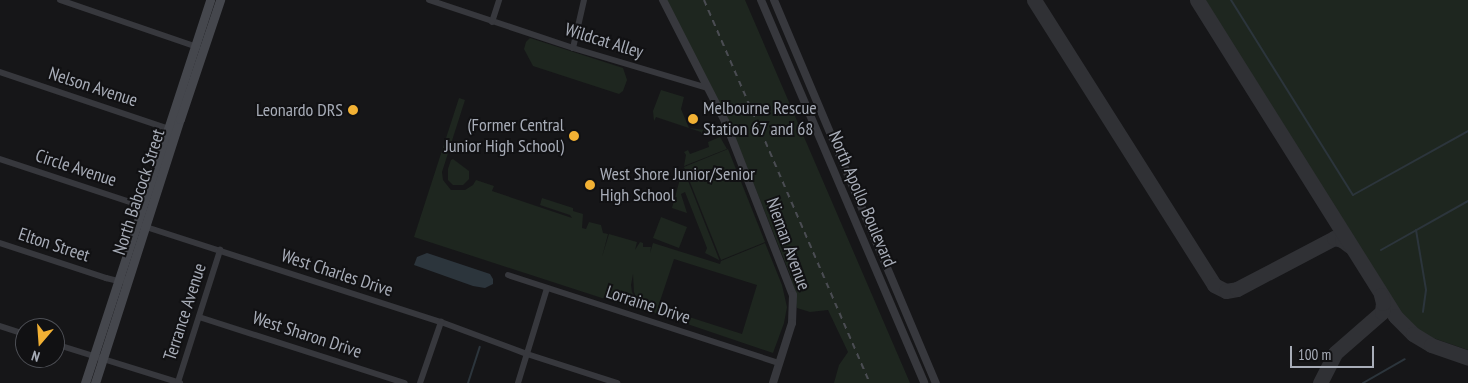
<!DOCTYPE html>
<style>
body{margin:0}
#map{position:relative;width:1468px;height:383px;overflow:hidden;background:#161618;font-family:"PT Sans Narrow",sans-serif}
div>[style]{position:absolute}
.green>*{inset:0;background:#1e261f}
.water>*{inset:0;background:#2c353c}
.stream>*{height:2px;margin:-1px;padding:0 1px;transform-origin:1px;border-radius:1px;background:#2c353c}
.taxiway>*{height:15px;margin:-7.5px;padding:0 7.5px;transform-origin:7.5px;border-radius:7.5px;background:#303135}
.minor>*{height:6px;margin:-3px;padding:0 3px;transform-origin:3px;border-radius:3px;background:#37383d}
.tertiary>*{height:8px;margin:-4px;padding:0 4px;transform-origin:4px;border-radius:4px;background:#37383d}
.secondary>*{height:9px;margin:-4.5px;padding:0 4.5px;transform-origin:4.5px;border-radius:4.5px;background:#45474d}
.rail>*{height:2px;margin-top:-1px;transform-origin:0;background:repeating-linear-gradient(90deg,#4a4c52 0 6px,transparent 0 11px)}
.dots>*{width:14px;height:14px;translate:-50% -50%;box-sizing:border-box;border:2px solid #111113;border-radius:50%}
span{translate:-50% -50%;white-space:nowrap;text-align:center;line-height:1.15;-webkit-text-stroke:4px #111113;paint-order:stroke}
.street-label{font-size:18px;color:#a8adb8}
.poi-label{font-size:18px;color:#a8adb8}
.left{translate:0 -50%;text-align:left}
.right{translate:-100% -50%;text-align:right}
.north{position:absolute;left:15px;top:318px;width:50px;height:50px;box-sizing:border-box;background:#111113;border:1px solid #4d4f55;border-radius:50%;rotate:198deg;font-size:14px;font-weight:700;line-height:20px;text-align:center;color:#a8adb8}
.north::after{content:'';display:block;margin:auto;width:18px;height:22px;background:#f2b134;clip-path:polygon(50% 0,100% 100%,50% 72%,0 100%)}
.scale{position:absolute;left:1290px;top:346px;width:84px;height:22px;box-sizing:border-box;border:2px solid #a8adb8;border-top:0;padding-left:6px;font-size:15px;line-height:18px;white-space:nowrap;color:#a8adb8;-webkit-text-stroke:4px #111113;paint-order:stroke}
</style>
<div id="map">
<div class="green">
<div style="clip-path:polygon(666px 0,745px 0,910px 383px,834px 383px,839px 365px,848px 352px,828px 310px,810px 312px,797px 308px,791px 277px,728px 120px)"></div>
<div style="clip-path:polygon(1204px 0,1468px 0,1468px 350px,1427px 336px,1415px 327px,1398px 309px)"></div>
<div style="clip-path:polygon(530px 38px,623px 68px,627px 80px,623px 91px,619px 94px,533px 66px,524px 49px,526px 42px)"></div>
<div style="clip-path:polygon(661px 90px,684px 97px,681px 109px,689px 128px,706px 130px,718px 127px,718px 129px,702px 136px,701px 132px,656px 117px,654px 121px,653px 111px)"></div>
<div style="clip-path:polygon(evenodd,459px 98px,465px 100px,442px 172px,443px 180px,451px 190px,465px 190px,473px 185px,476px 180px,494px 186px,492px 191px,572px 218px,570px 215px,540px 205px,542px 198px,573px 208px,573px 211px,583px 214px,582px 228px,586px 229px,589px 222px,601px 225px,603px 233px,608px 234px,602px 257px,609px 234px,637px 242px,635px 250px,640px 242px,643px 243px,643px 247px,651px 247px,650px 253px,653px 243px,720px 264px,721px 261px,765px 243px,782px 285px,787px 307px,784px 323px,773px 353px,646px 310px,638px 302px,634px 292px,633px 274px,631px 285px,632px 292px,638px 303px,645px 312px,414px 237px,459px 98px,674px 259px,757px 285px,742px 334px,658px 307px,674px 259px)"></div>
<div style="clip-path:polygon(720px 137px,727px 149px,684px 166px,686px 155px,684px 152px,688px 150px,690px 154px,709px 147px,708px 142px)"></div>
<div style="clip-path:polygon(728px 149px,765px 242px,721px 260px,684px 167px)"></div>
<div style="clip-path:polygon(453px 159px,469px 171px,469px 179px,463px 185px,453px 185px,448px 180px,448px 169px,451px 160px)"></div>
<div style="clip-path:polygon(683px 168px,719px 259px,719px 260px,705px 253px,707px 248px,685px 192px,681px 194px,687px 213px,672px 208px)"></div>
<div style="clip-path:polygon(661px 217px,687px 227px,679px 248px,653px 238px)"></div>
</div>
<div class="water">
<div style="clip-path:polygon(427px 253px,490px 274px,493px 279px,493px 284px,485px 288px,473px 286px,414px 265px,417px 257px)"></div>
</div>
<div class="stream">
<div style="left:1231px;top:0;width:230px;rotate:58deg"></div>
<div style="left:1353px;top:195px;width:132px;rotate:-29.1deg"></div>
<div style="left:1416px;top:230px;width:61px;rotate:80.5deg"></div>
<div style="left:1426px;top:290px;width:22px;rotate:98deg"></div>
<div style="left:1381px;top:250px;width:100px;rotate:-29.4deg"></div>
<div style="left:468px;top:383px;width:38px;rotate:-72deg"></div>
<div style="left:1363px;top:383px;width:48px;rotate:-29.7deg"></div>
</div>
<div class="taxiway">
<div style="left:1034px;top:0;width:337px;rotate:57.7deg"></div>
<div style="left:1214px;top:285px;width:13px;rotate:27deg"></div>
<div style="left:1226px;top:291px;width:11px;rotate:-10deg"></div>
<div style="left:1237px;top:289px;width:110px;rotate:-27.7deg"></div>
<div style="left:1334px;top:238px;width:8px;rotate:14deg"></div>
<div style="left:1342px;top:240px;width:10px;rotate:37deg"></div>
<div style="left:1197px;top:0;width:373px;rotate:57.9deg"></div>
<div style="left:1395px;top:316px;width:25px;rotate:45deg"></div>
<div style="left:1413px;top:334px;width:21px;rotate:31deg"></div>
<div style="left:1431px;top:345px;width:39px;rotate:19deg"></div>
<div style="left:1320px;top:383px;width:34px;rotate:-63deg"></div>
<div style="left:1335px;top:353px;width:62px;rotate:-41.1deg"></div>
<div style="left:1382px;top:312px;width:9px;rotate:-84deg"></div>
<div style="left:1383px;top:303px;width:8px;rotate:-104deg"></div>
</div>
<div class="minor">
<div style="left:60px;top:0;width:145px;rotate:18.9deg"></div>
<div style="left:429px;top:0;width:152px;rotate:18.4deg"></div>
<div style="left:573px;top:48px;width:140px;rotate:16.6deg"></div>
<div style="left:492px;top:22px;width:23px;rotate:-72deg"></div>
<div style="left:573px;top:48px;width:49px;rotate:-77.1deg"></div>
<div style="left:0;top:72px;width:182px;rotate:18.6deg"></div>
<div style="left:0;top:159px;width:150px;rotate:18.3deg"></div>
<div style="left:143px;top:226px;width:313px;rotate:17.9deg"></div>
<div style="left:441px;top:322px;width:92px;rotate:20.4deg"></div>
<div style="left:527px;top:354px;width:95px;rotate:17.9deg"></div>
<div style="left:0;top:243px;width:112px;rotate:18.3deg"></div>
<div style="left:106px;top:278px;width:12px;rotate:14deg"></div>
<div style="left:118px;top:281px;width:10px;rotate:-11deg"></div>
<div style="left:508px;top:275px;width:285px;rotate:18deg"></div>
<div style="left:199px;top:317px;width:216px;rotate:17.8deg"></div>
<div style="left:0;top:326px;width:26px;rotate:18deg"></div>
<div style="left:55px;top:344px;width:131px;rotate:17.3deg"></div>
<div style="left:178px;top:382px;width:139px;rotate:-72.3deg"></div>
<div style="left:420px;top:383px;width:65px;rotate:-71deg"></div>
<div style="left:518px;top:383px;width:99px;rotate:-73deg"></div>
</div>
<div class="tertiary">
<div style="left:663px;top:0;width:136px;rotate:62.9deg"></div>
<div style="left:725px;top:121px;width:187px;rotate:68.7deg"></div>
<div style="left:793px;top:295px;width:28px;rotate:92deg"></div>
<div style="left:792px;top:323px;width:63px;rotate:107.6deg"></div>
<div style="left:761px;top:0;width:416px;rotate:66.9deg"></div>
<div style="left:774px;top:0;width:416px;rotate:67.1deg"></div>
</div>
<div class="secondary">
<div style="left:85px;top:383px;width:403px;rotate:-71.9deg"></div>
<div style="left:95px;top:383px;width:277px;rotate:-72.2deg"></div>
<div style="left:180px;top:119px;width:126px;rotate:-71.4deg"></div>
</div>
<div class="rail">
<div style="left:704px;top:0;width:417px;rotate:66.6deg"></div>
</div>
<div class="dots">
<div style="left:353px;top:110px;background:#f2b134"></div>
<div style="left:693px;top:119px;background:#f2b134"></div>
<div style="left:574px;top:136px;background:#f2b134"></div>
<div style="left:590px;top:185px;background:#f2b134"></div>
</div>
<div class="street-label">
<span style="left:604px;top:41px;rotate:17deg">Wildcat Alley</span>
<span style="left:93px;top:87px;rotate:18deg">Nelson Avenue</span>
<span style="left:76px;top:168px;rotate:18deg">Circle Avenue</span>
<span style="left:139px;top:192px;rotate:-72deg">North Babcock Street</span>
<span style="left:862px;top:199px;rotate:67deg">North Apollo Boulevard</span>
<span style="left:788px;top:244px;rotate:70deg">Nieman Avenue</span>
<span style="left:54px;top:245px;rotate:18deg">Elton Street</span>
<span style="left:337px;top:273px;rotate:18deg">West Charles Drive</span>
<span style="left:648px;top:305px;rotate:18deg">Lorraine Drive</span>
<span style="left:185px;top:312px;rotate:-72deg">Terrance Avenue</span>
<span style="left:307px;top:335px;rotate:18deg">West Sharon Drive</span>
</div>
<div class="poi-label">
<span class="left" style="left:703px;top:119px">Melbourne Rescue<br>Station 67 and 68</span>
<span class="right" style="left:343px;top:110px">Leonardo DRS</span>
<span class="right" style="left:564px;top:136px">(Former Central<br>Junior High School)</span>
<span class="left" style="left:600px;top:185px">West Shore Junior/Senior<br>High School</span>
</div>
<div class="north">N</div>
<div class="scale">100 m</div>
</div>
